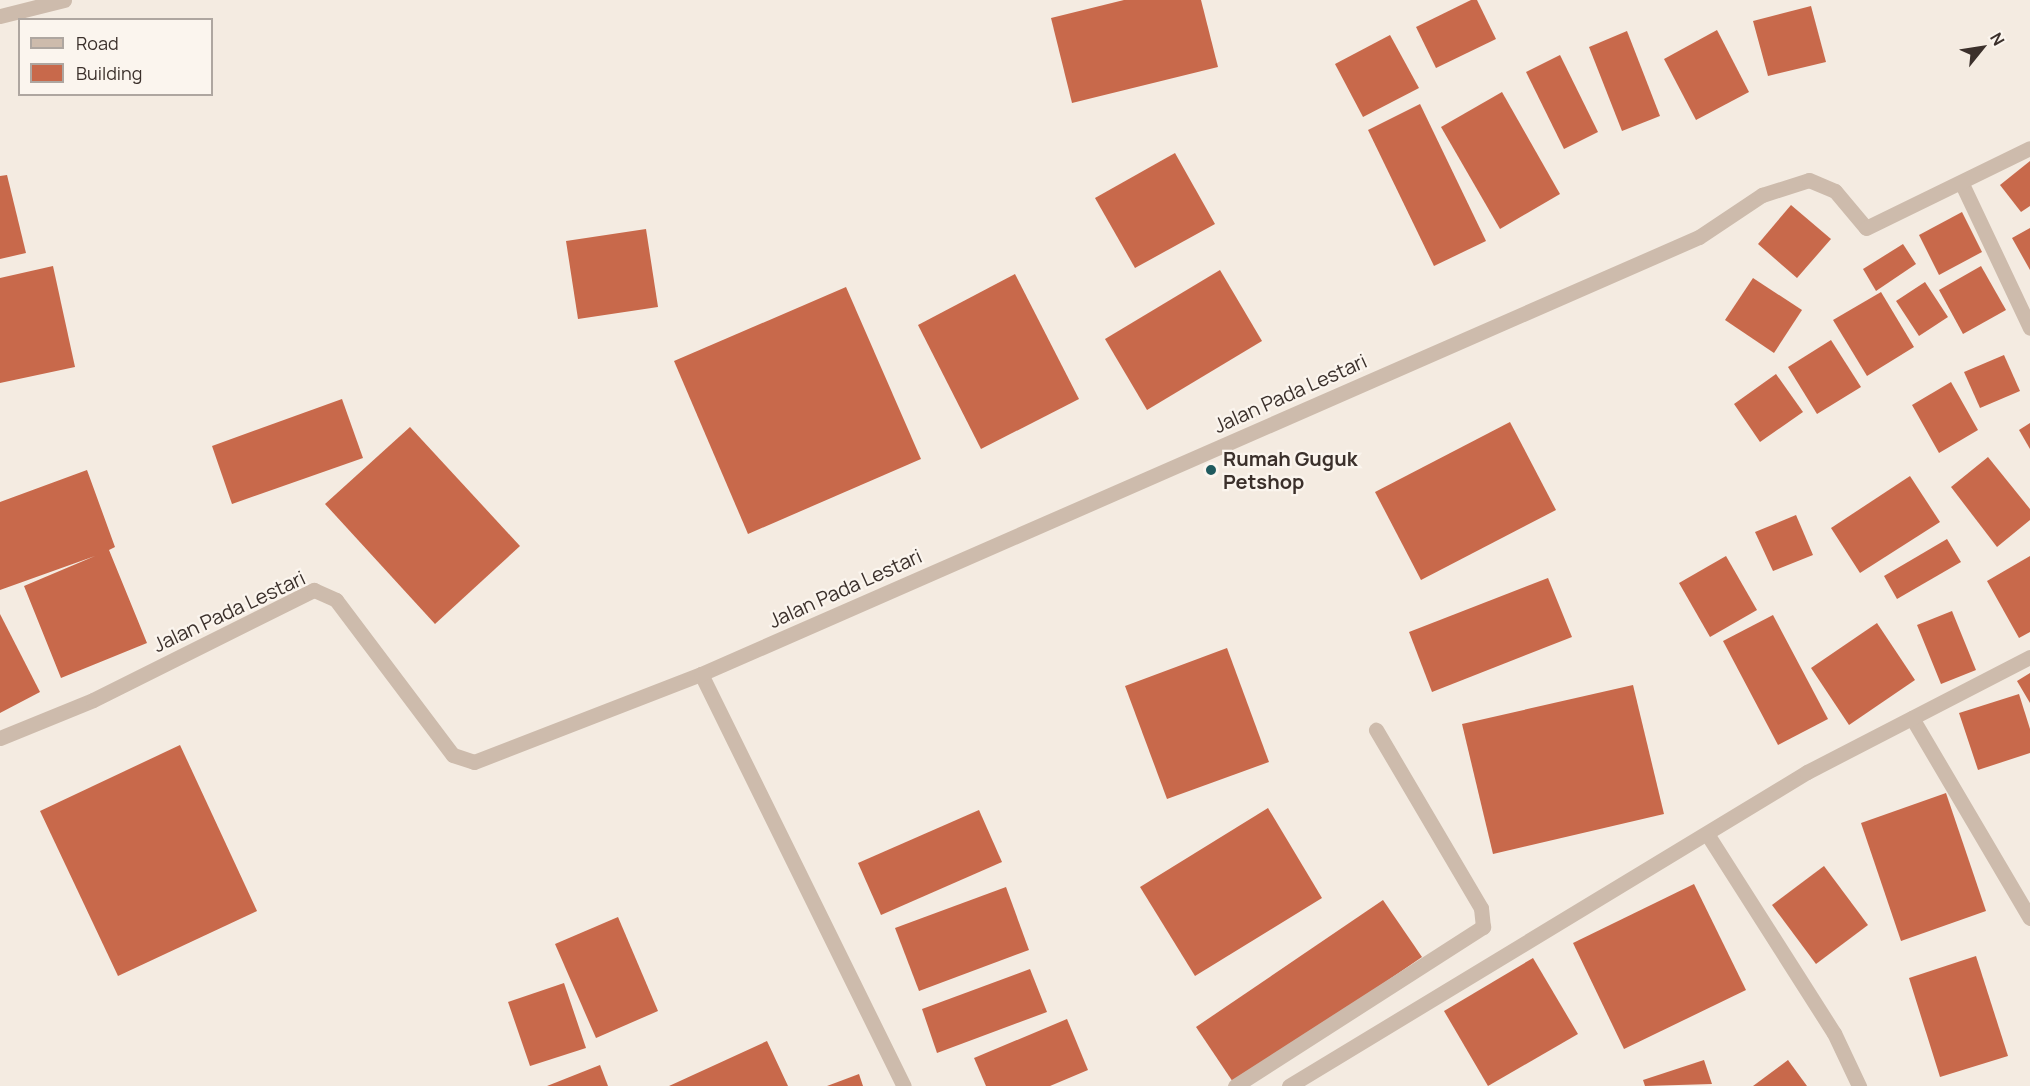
<!DOCTYPE html>
<style>
body{margin:0}
#map{position:relative;width:2030px;height:1086px;overflow:hidden;background:#f4ebe1;font-family:Manrope,sans-serif}
div>[style]{position:absolute}
.building>*{inset:0;background:#c8694b}
.street>*{height:15px;margin:-7.5px;padding:0 7.5px;transform-origin:7.5px;border-radius:7.5px;background:#cdbbac}
.dots>*{width:16px;height:16px;translate:-50% -50%;box-sizing:border-box;border:3px solid #fbf5ee;border-radius:50%}
span{translate:-50% -50%;white-space:nowrap;text-align:center;line-height:1.15;-webkit-text-stroke:4.5px #fbf5ee;paint-order:stroke}
.street-label{font-size:20px;color:#3b302b}
.poi-label{font-size:20px;color:#3b302b;font-weight:700}
.left{translate:0 -50%;text-align:left}
.legend{position:absolute;left:18px;top:18px;width:195px;height:78px;box-sizing:border-box;background:#fbf5ee;border:2px solid #aea6a0;margin:0;padding:8px 10px;list-style:none;font-size:18px;color:#3b302b}
.legend li{display:flex;align-items:center;gap:12px;height:30px}
.legend b{width:30px;border:2px solid #aea6a0}
.north{position:absolute;left:1952px;top:18px;width:60px;height:60px;-webkit-text-stroke:4px #fbf5ee;paint-order:stroke;rotate:60deg;font-size:16px;font-weight:700;line-height:24px;text-align:center;color:#3b302b}
.north::after{content:'';display:block;margin:auto;width:21px;height:27px;background:#3b302b;clip-path:polygon(50% 0,100% 100%,50% 72%,0 100%)}
</style>
<div id="map">
<div class="building">
<div style="clip-path:polygon(1124px 0,1201px 0,1218px 67px,1072px 103px,1051px 18px)"></div>
<div style="clip-path:polygon(1471px 0,1477px 0,1496px 39px,1436px 68px,1416px 27px)"></div>
<div style="clip-path:polygon(1811px 6px,1826px 62px,1768px 76px,1753px 21px)"></div>
<div style="clip-path:polygon(1717px 30px,1749px 92px,1696px 120px,1664px 59px)"></div>
<div style="clip-path:polygon(1627px 31px,1660px 116px,1622px 131px,1589px 47px)"></div>
<div style="clip-path:polygon(1390px 35px,1419px 88px,1363px 117px,1335px 64px)"></div>
<div style="clip-path:polygon(1560px 55px,1598px 132px,1564px 149px,1526px 72px)"></div>
<div style="clip-path:polygon(1502px 92px,1560px 194px,1500px 229px,1441px 127px)"></div>
<div style="clip-path:polygon(1420px 104px,1486px 241px,1434px 266px,1368px 130px)"></div>
<div style="clip-path:polygon(1175px 153px,1215px 224px,1135px 268px,1095px 198px)"></div>
<div style="clip-path:polygon(2030px 161px,2030px 206px,2021px 212px,2000px 185px)"></div>
<div style="clip-path:polygon(7px 175px,26px 253px,0 259px,0 176px)"></div>
<div style="clip-path:polygon(1791px 205px,1831px 239px,1797px 278px,1758px 244px)"></div>
<div style="clip-path:polygon(1962px 212px,1982px 252px,1939px 275px,1919px 235px)"></div>
<div style="clip-path:polygon(2030px 228px,2030px 270px,2012px 238px)"></div>
<div style="clip-path:polygon(646px 229px,658px 307px,578px 319px,566px 241px)"></div>
<div style="clip-path:polygon(1903px 244px,1916px 264px,1876px 291px,1863px 269px)"></div>
<div style="clip-path:polygon(53px 266px,75px 367px,0 383px,0 278px)"></div>
<div style="clip-path:polygon(1981px 266px,2006px 310px,1963px 334px,1939px 290px)"></div>
<div style="clip-path:polygon(1220px 270px,1262px 341px,1147px 410px,1105px 339px)"></div>
<div style="clip-path:polygon(1015px 274px,1079px 399px,981px 449px,918px 325px)"></div>
<div style="clip-path:polygon(1753px 278px,1802px 310px,1774px 353px,1725px 320px)"></div>
<div style="clip-path:polygon(1925px 282px,1948px 317px,1919px 336px,1896px 301px)"></div>
<div style="clip-path:polygon(846px 287px,921px 459px,748px 534px,674px 361px)"></div>
<div style="clip-path:polygon(1881px 292px,1914px 347px,1867px 376px,1833px 320px)"></div>
<div style="clip-path:polygon(1831px 340px,1861px 387px,1817px 414px,1788px 367px)"></div>
<div style="clip-path:polygon(2004px 355px,2020px 391px,1980px 408px,1964px 372px)"></div>
<div style="clip-path:polygon(1776px 374px,1803px 412px,1760px 442px,1734px 404px)"></div>
<div style="clip-path:polygon(1951px 382px,1978px 430px,1939px 453px,1912px 405px)"></div>
<div style="clip-path:polygon(342px 399px,363px 458px,232px 504px,212px 446px)"></div>
<div style="clip-path:polygon(1510px 422px,1556px 510px,1421px 580px,1375px 492px)"></div>
<div style="clip-path:polygon(2030px 423px,2030px 449px,2019px 430px)"></div>
<div style="clip-path:polygon(410px 427px,520px 546px,435px 624px,325px 504px)"></div>
<div style="clip-path:polygon(1988px 457px,2030px 509px,2030px 520px,1997px 547px,1951px 487px)"></div>
<div style="clip-path:polygon(87px 470px,115px 547px,109px 550px,147px 643px,61px 678px,24px 586px,95px 556px,0 590px,0 502px)"></div>
<div style="clip-path:polygon(1910px 476px,1940px 522px,1860px 573px,1831px 528px)"></div>
<div style="clip-path:polygon(1796px 515px,1813px 555px,1773px 571px,1755px 532px)"></div>
<div style="clip-path:polygon(1947px 539px,1961px 562px,1897px 599px,1884px 576px)"></div>
<div style="clip-path:polygon(1726px 556px,1757px 610px,1710px 637px,1679px 583px)"></div>
<div style="clip-path:polygon(2030px 556px,2030px 632px,2019px 638px,1987px 581px)"></div>
<div style="clip-path:polygon(1548px 578px,1572px 637px,1432px 692px,1409px 632px)"></div>
<div style="clip-path:polygon(1952px 611px,1976px 670px,1941px 684px,1917px 625px)"></div>
<div style="clip-path:polygon(0 614px,40px 692px,0 713px)"></div>
<div style="clip-path:polygon(1773px 615px,1828px 719px,1778px 745px,1723px 641px)"></div>
<div style="clip-path:polygon(1877px 623px,1915px 680px,1849px 725px,1811px 668px)"></div>
<div style="clip-path:polygon(1227px 648px,1269px 762px,1167px 799px,1125px 686px)"></div>
<div style="clip-path:polygon(2030px 673px,2030px 703px,2017px 681px)"></div>
<div style="clip-path:polygon(1633px 685px,1664px 814px,1493px 854px,1462px 724px)"></div>
<div style="clip-path:polygon(2019px 694px,2030px 729px,2030px 753px,1978px 770px,1959px 713px)"></div>
<div style="clip-path:polygon(180px 745px,257px 911px,118px 976px,40px 811px)"></div>
<div style="clip-path:polygon(1946px 793px,1986px 911px,1901px 941px,1861px 823px)"></div>
<div style="clip-path:polygon(1268px 808px,1322px 898px,1195px 976px,1140px 887px)"></div>
<div style="clip-path:polygon(979px 810px,1002px 862px,881px 915px,858px 863px)"></div>
<div style="clip-path:polygon(1824px 866px,1868px 925px,1816px 964px,1772px 905px)"></div>
<div style="clip-path:polygon(1694px 884px,1746px 990px,1624px 1049px,1573px 943px)"></div>
<div style="clip-path:polygon(1006px 887px,1029px 950px,919px 991px,895px 928px)"></div>
<div style="clip-path:polygon(1383px 900px,1422px 957px,1235px 1085px,1196px 1027px)"></div>
<div style="clip-path:polygon(618px 917px,658px 1011px,596px 1038px,555px 944px)"></div>
<div style="clip-path:polygon(1976px 956px,2008px 1056px,1940px 1077px,1909px 978px)"></div>
<div style="clip-path:polygon(1533px 958px,1578px 1034px,1488px 1086px,1444px 1011px)"></div>
<div style="clip-path:polygon(1030px 969px,1047px 1012px,937px 1053px,922px 1009px)"></div>
<div style="clip-path:polygon(564px 983px,586px 1048px,530px 1066px,508px 1002px)"></div>
<div style="clip-path:polygon(1067px 1019px,1088px 1070px,1050px 1086px,986px 1086px,974px 1058px)"></div>
<div style="clip-path:polygon(767px 1041px,788px 1086px,669px 1086px)"></div>
<div style="clip-path:polygon(1704px 1060px,1712px 1084px,1645px 1086px,1643px 1080px)"></div>
<div style="clip-path:polygon(1788px 1060px,1807px 1086px,1753px 1086px)"></div>
<div style="clip-path:polygon(600px 1065px,608px 1086px,547px 1086px)"></div>
<div style="clip-path:polygon(859px 1074px,863px 1086px,827px 1086px)"></div>
</div>
<div class="street">
<div style="left:0;top:16px;width:66px;rotate:-14deg"></div>
<div style="left:1962px;top:184px;width:159px;rotate:64.7deg"></div>
<div style="left:701px;top:674px;width:459px;rotate:63.8deg"></div>
<div style="left:1912px;top:718px;width:232px;rotate:59.5deg"></div>
<div style="left:0;top:738px;width:100px;rotate:-22.2deg"></div>
<div style="left:93px;top:700px;width:247px;rotate:-26.5deg"></div>
<div style="left:314px;top:590px;width:24px;rotate:24deg"></div>
<div style="left:336px;top:600px;width:194px;rotate:53deg"></div>
<div style="left:453px;top:755px;width:22px;rotate:18deg"></div>
<div style="left:474px;top:762px;width:243px;rotate:-21.2deg"></div>
<div style="left:701px;top:674px;width:1089px;rotate:-23.65deg"></div>
<div style="left:1699px;top:237px;width:76px;rotate:-33.7deg"></div>
<div style="left:1762px;top:195px;width:49px;rotate:-17.7deg"></div>
<div style="left:1809px;top:180px;width:28px;rotate:23deg"></div>
<div style="left:1835px;top:191px;width:48px;rotate:50deg"></div>
<div style="left:1866px;top:228px;width:182px;rotate:-26deg"></div>
<div style="left:1709px;top:837px;width:232px;rotate:57.5deg"></div>
<div style="left:1834px;top:1033px;width:59px;rotate:64.7deg"></div>
<div style="left:1235px;top:1086px;width:295px;rotate:-32.7deg"></div>
<div style="left:1483px;top:927px;width:19px;rotate:-96deg"></div>
<div style="left:1481px;top:908px;width:207px;rotate:-120.5deg"></div>
<div style="left:1289px;top:1086px;width:606px;rotate:-31.22deg"></div>
<div style="left:1807px;top:772px;width:251px;rotate:-27.3deg"></div>
</div>
<div class="dots">
<div style="left:1211px;top:470px;background:#1f5a5e"></div>
</div>
<div class="street-label">
<span style="left:1290px;top:393px;rotate:-24deg">Jalan Pada Lestari</span>
<span style="left:845px;top:588px;rotate:-24deg">Jalan Pada Lestari</span>
<span style="left:229px;top:611px;rotate:-25deg">Jalan Pada Lestari</span>
</div>
<div class="poi-label">
<span class="left" style="left:1223px;top:470px">Rumah Guguk<br>Petshop</span>
</div>
<ul class="legend">
<li><b style="height:8px;background:#cdbbac"></b>Road</li>
<li><b style="height:16px;background:#c8694b"></b>Building</li>
</ul>
<div class="north">N</div>
</div>
